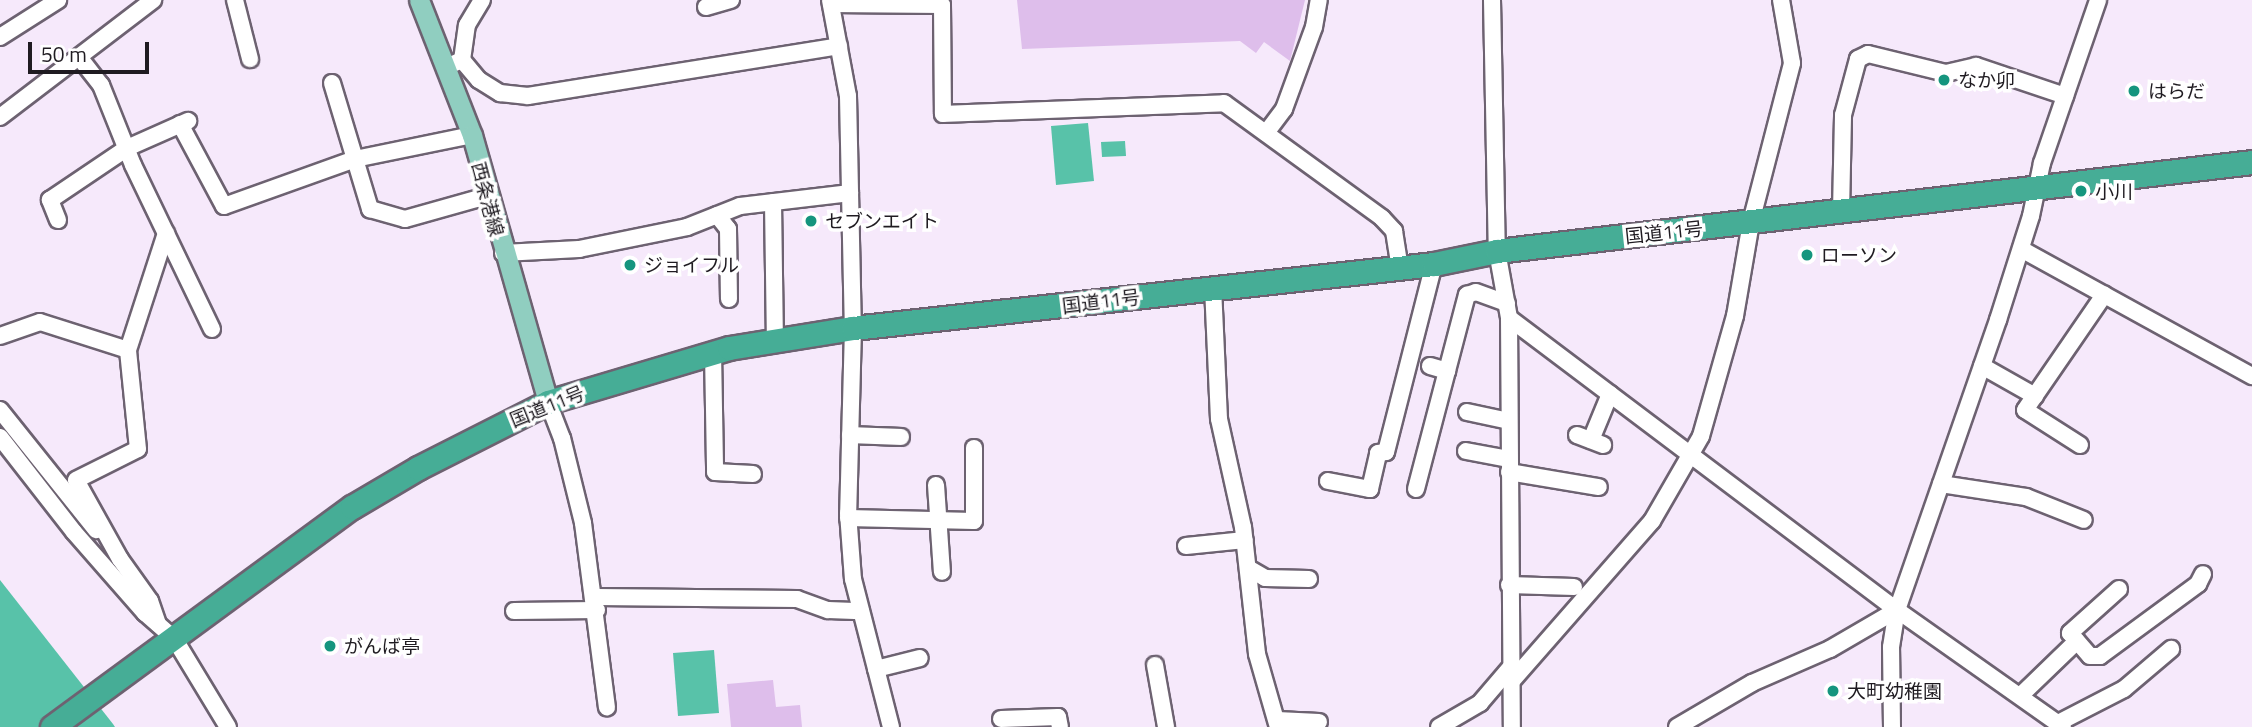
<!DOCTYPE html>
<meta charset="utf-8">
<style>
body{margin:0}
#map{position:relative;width:2252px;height:727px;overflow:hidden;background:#f6e9fb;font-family:"Titillium Web","Noto Sans JP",sans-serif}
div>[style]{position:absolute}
.green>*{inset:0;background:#debeeb}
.water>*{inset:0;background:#58c2a9}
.roads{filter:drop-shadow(2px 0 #6d6271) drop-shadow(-2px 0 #6d6271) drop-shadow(0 2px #6d6271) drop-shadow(0 -2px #6d6271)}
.minor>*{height:16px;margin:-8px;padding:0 8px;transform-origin:8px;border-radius:8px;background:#fff}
.major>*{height:19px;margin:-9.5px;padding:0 9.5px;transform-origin:9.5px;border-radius:9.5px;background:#90cec0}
.highway>*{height:23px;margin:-11.5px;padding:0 11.5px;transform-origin:11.5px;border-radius:11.5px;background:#46ad96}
.dots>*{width:19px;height:19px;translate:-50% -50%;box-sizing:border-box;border:4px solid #fff;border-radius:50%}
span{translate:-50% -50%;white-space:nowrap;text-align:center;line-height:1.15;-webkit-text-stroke:7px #fff;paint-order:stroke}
.poi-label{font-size:19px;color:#1f1b21}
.left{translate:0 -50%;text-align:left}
.street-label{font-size:19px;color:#1f1b21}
.scale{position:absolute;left:28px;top:42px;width:121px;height:32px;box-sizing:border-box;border:4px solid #1f1b21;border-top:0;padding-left:9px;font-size:21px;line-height:24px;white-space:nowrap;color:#1f1b21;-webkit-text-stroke:5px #fff;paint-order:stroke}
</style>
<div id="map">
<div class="green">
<div style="clip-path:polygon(1017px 0,1305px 0,1290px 61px,1264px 42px,1256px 53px,1240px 41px,1022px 49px)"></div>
<div style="clip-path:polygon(773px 680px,776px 707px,800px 705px,802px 727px,731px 727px,727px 684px)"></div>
</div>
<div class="water">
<div style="clip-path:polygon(1088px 123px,1094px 181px,1056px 185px,1051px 126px)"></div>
<div style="clip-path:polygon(1125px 141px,1126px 156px,1102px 157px,1101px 142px)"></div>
<div style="clip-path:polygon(0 580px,113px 724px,115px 727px,0 727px)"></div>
<div style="clip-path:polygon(714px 650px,719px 713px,678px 716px,673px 653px)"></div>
</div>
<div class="roads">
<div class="minor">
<div style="left:235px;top:0;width:61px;rotate:75.7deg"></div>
<div style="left:830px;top:0;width:98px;rotate:79.4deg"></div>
<div style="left:848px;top:96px;width:232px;rotate:88.8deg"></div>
<div style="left:853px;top:328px;width:185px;rotate:91.5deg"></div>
<div style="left:848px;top:513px;width:66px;rotate:85.7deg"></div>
<div style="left:853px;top:579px;width:153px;rotate:75.6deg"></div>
<div style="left:1492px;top:0;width:251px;rotate:88.9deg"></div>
<div style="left:1497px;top:251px;width:68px;rotate:79.8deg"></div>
<div style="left:1509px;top:318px;width:409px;rotate:89.6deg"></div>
<div style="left:831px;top:4px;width:111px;rotate:0.5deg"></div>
<div style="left:942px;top:5px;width:109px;rotate:89.5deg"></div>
<div style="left:943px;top:114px;width:281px;rotate:-2.2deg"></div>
<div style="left:1224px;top:103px;width:195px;rotate:36deg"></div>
<div style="left:1382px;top:218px;width:18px;rotate:47deg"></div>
<div style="left:1394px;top:231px;width:37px;rotate:81deg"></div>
<div style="left:706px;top:7px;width:26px;rotate:-16deg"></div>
<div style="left:0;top:37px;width:69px;rotate:-32.5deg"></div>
<div style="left:79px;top:57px;width:36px;rotate:52deg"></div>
<div style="left:101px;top:85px;width:86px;rotate:68.2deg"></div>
<div style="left:133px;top:165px;width:182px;rotate:64.3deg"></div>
<div style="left:462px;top:60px;width:35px;rotate:-82deg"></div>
<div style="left:467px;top:25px;width:29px;rotate:-59deg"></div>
<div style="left:448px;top:66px;width:15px;rotate:-23deg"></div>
<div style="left:462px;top:60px;width:26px;rotate:50deg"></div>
<div style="left:479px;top:80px;width:25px;rotate:32deg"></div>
<div style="left:500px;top:93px;width:28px;rotate:6deg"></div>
<div style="left:528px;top:96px;width:315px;rotate:-9.1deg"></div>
<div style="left:332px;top:83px;width:132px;rotate:73.2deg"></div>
<div style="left:370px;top:209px;width:36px;rotate:16deg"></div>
<div style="left:405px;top:219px;width:85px;rotate:-15.7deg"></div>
<div style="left:0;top:117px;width:193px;rotate:-37.4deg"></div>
<div style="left:180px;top:124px;width:93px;rotate:61.8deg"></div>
<div style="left:224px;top:206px;width:139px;rotate:-19.7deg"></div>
<div style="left:355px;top:159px;width:119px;rotate:-11.6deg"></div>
<div style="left:1266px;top:133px;width:30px;rotate:-53deg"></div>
<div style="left:1284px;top:109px;width:87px;rotate:-69.9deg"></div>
<div style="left:1314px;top:27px;width:27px;rotate:-80deg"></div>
<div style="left:773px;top:202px;width:138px;rotate:89.2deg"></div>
<div style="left:1841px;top:212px;width:97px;rotate:-88.8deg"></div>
<div style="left:1843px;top:115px;width:58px;rotate:-75deg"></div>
<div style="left:1858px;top:59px;width:11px;rotate:-27deg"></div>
<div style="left:1868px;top:54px;width:80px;rotate:13.7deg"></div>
<div style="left:1946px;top:73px;width:31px;rotate:-13deg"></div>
<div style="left:1976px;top:66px;width:94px;rotate:18.6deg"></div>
<div style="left:717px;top:215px;width:18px;rotate:52deg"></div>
<div style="left:728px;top:229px;width:70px;rotate:89.2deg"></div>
<div style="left:58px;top:220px;width:22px;rotate:-112deg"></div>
<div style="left:50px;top:200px;width:93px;rotate:-34deg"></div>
<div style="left:127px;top:148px;width:67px;rotate:-23.9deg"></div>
<div style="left:2021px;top:249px;width:264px;rotate:28.8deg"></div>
<div style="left:503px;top:253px;width:76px;rotate:-3deg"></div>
<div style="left:579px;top:249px;width:110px;rotate:-11.5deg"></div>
<div style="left:687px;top:227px;width:57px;rotate:-21.6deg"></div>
<div style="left:740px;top:206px;width:111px;rotate:-6.7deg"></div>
<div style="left:1213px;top:287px;width:132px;rotate:87.4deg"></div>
<div style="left:1219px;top:419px;width:111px;rotate:77.5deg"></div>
<div style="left:1243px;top:527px;width:128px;rotate:83.7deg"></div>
<div style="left:1257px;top:654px;width:76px;rotate:74deg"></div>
<div style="left:1509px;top:318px;width:486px;rotate:37deg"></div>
<div style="left:1897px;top:610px;width:203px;rotate:35.2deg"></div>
<div style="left:0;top:336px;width:42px;rotate:-19.3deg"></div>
<div style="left:40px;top:322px;width:92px;rotate:17.7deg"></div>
<div style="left:713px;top:352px;width:120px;rotate:89deg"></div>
<div style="left:715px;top:472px;width:38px;rotate:3deg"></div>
<div style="left:1430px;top:366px;width:18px;rotate:16deg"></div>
<div style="left:1982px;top:366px;width:61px;rotate:29.5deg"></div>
<div style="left:548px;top:402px;width:39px;rotate:69deg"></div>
<div style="left:562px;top:438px;width:88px;rotate:76.1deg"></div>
<div style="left:583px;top:523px;width:186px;rotate:82.6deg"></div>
<div style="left:0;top:410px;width:154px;rotate:51.3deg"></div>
<div style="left:1467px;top:412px;width:43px;rotate:12.1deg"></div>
<div style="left:850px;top:435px;width:51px;rotate:2.2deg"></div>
<div style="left:1577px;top:435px;width:28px;rotate:21deg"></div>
<div style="left:0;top:437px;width:120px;rotate:52.1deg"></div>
<div style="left:74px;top:532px;width:108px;rotate:48.8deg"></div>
<div style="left:145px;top:613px;width:38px;rotate:41deg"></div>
<div style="left:174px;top:638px;width:104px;rotate:58.8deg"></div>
<div style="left:1591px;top:440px;width:50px;rotate:-67.6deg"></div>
<div style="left:2080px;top:445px;width:65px;rotate:-147.5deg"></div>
<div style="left:2025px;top:410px;width:140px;rotate:-55.5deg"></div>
<div style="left:1466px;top:451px;width:44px;rotate:10.5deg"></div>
<div style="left:1509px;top:472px;width:91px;rotate:9.5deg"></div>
<div style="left:1328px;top:481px;width:43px;rotate:10.8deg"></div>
<div style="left:1370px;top:489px;width:37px;rotate:-77deg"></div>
<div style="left:1378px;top:453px;width:8px;rotate:-7deg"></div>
<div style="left:1386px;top:452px;width:194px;rotate:-75.7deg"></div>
<div style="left:1941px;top:484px;width:86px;rotate:8.7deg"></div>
<div style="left:2026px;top:497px;width:62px;rotate:21.6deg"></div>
<div style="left:936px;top:485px;width:87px;rotate:86.1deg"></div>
<div style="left:1416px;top:489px;width:201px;rotate:-75.3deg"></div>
<div style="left:1467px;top:295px;width:9px;rotate:-18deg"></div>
<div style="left:1476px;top:292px;width:33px;rotate:20deg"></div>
<div style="left:848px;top:518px;width:126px;rotate:1.4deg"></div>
<div style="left:974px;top:521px;width:73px;rotate:-90deg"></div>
<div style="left:1186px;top:546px;width:59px;rotate:-5.8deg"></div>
<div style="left:1248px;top:568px;width:20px;rotate:30deg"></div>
<div style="left:1265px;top:578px;width:44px;rotate:1.3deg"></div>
<div style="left:1509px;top:585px;width:65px;rotate:1.8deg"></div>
<div style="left:2119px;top:589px;width:66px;rotate:138.1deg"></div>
<div style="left:2070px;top:633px;width:30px;rotate:49deg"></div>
<div style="left:2090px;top:656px;width:10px"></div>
<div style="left:2100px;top:656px;width:122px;rotate:-36.3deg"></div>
<div style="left:2198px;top:584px;width:11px;rotate:-63deg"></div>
<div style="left:596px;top:597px;width:201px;rotate:0.6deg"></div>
<div style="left:797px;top:599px;width:33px;rotate:20deg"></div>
<div style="left:828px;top:610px;width:33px;rotate:2deg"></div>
<div style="left:514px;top:611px;width:83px;rotate:-0.7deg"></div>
<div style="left:158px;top:624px;width:24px;rotate:-109deg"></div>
<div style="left:150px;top:601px;width:52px;rotate:-125.5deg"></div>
<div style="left:120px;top:559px;width:90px;rotate:-119.1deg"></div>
<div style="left:76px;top:480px;width:69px;rotate:-26.6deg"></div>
<div style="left:138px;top:449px;width:100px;rotate:-95.8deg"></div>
<div style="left:128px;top:350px;width:123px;rotate:-72deg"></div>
<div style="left:1155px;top:665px;width:63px;rotate:79.9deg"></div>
<div style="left:876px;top:669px;width:45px;rotate:-14deg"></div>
<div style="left:1511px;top:682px;width:214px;rotate:-48.8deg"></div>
<div style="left:1652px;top:521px;width:98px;rotate:-60deg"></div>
<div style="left:1701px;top:436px;width:125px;rotate:-74.2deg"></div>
<div style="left:1735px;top:316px;width:95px;rotate:-80.3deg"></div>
<div style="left:1751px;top:222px;width:164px;rotate:-75.5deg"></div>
<div style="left:1792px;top:63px;width:64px;rotate:-99.9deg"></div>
<div style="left:2020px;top:696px;width:79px;rotate:-44deg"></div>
<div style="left:1001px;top:719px;width:57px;rotate:-2deg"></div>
<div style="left:1058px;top:717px;width:10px;rotate:79deg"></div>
<div style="left:1277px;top:720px;width:42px;rotate:2.7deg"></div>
<div style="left:2058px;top:723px;width:74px;rotate:-27.3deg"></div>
<div style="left:2124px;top:689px;width:62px;rotate:-40.4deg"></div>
<div style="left:1439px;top:727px;width:48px;rotate:-30.3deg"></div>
<div style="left:1480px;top:703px;width:46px;rotate:-49.4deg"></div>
<div style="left:1677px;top:727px;width:87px;rotate:-30.4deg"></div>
<div style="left:1752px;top:683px;width:85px;rotate:-23.6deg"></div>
<div style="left:1830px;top:649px;width:78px;rotate:-30.2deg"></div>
<div style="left:1892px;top:727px;width:80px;rotate:-90.7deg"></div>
<div style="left:1891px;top:647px;width:37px;rotate:-81deg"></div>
<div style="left:1897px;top:610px;width:307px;rotate:-70.8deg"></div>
<div style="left:1998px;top:320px;width:109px;rotate:-72.4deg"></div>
<div style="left:2031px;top:216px;width:54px;rotate:-78.3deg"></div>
<div style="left:2042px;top:163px;width:172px;rotate:-71deg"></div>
</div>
<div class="major">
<div style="left:419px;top:0;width:145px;rotate:68.6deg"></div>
<div style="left:472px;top:135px;width:278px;rotate:74.1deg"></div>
</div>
<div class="highway">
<div style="left:52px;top:727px;width:372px;rotate:-36.3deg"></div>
<div style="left:352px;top:507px;width:77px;rotate:-30.6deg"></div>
<div style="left:418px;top:468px;width:146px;rotate:-26.9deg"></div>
<div style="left:548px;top:402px;width:189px;rotate:-16.6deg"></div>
<div style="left:729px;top:348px;width:126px;rotate:-9.2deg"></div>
<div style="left:853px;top:328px;width:585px;rotate:-6.29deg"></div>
<div style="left:1434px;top:264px;width:64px;rotate:-11.7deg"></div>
<div style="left:1497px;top:251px;width:760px;rotate:-6.72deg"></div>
</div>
</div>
<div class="dots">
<div style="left:1944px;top:80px;background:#15957e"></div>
<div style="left:2134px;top:91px;background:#15957e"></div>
<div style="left:2081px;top:191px;background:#15957e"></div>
<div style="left:811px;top:221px;background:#15957e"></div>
<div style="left:1807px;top:255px;background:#15957e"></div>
<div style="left:630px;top:265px;background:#15957e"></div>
<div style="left:330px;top:646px;background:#15957e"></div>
<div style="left:1833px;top:691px;background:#15957e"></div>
</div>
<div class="poi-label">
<span class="left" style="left:1958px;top:80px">なか卯</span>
<span class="left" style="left:2148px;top:91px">はらだ</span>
<span class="left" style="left:2095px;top:191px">小川</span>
<span class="left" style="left:825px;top:221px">セブンエイト</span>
<span class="left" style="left:1821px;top:255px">ローソン</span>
<span class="left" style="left:644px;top:265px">ジョイフル</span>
<span class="left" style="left:344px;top:646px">がんば亭</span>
<span class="left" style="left:1847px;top:691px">大町幼稚園</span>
</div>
<div class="street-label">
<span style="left:488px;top:199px;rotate:75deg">西条港線</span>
<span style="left:1664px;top:232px;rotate:-6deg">国道11号</span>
<span style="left:1101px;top:301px;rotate:-7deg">国道11号</span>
<span style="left:547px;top:406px;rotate:-22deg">国道11号</span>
</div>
<div class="scale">50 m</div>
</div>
